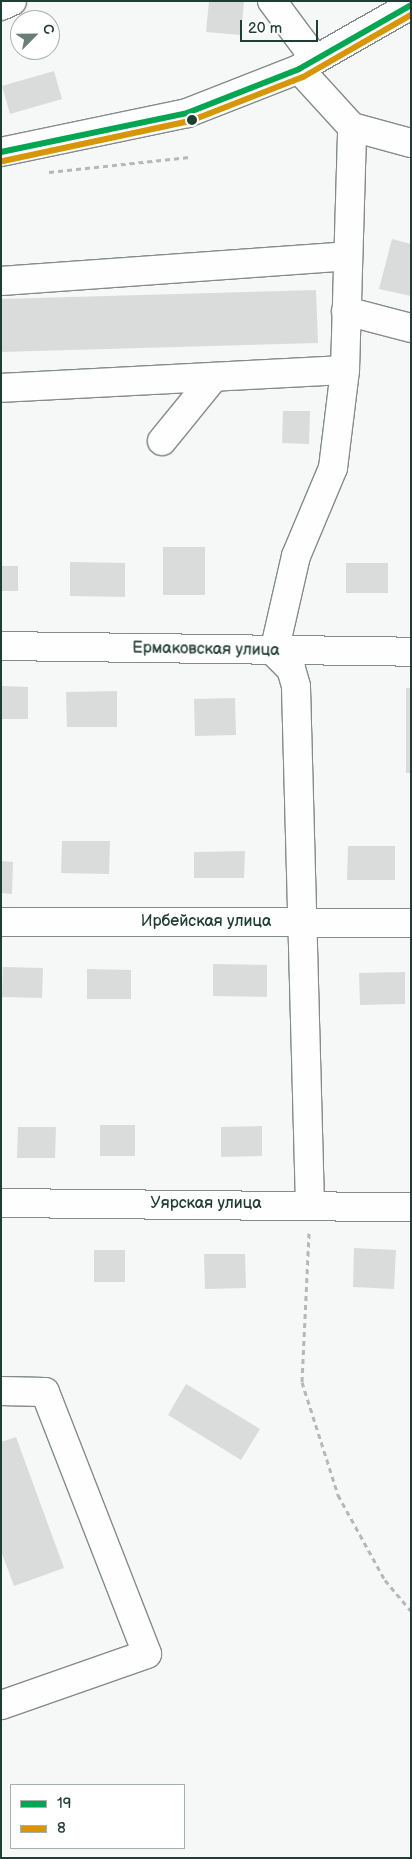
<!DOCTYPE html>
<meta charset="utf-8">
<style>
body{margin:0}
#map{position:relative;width:412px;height:1859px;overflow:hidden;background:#f6f7f7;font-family:"Balsamiq Sans",sans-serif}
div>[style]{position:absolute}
.building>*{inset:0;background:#dadcdc}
.path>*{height:3px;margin-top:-1.5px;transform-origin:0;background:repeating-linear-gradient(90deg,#b5b8b7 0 5px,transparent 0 9px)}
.roads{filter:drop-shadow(1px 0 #858b8a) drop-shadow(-1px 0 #858b8a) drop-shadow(0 1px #858b8a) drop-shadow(0 -1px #858b8a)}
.minor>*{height:28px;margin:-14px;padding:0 14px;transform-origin:14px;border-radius:14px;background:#fefefe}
.major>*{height:28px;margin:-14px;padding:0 14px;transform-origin:14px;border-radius:14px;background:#fefefe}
.bus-1>*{height:6px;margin:-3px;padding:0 3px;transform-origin:3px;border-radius:3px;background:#00a651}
.bus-2>*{height:6px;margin:-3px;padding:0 3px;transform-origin:3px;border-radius:3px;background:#d79608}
.dots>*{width:14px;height:14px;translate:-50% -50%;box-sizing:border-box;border:2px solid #fff;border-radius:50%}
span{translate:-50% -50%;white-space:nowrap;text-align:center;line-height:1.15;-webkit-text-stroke:4px #fff;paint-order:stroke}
.street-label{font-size:16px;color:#1f3d34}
.frame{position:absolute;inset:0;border:2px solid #1f3d34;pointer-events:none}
.legend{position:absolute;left:10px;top:1784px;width:175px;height:65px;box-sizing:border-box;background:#fff;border:1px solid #a5b1ae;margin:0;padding:6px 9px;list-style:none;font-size:15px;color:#1f3d34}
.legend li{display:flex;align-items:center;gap:10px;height:25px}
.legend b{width:25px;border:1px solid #a5b1ae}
.north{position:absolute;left:10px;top:10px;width:50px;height:50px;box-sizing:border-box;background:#fff;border:1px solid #a5b1ae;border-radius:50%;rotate:67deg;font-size:14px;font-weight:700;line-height:20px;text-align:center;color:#1f3d34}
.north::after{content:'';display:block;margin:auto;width:18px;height:22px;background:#6a7e78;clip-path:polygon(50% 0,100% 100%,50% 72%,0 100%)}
.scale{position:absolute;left:240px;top:20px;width:78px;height:22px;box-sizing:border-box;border:2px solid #1f3d34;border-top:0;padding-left:6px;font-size:15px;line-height:18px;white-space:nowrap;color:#1f3d34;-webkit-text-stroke:4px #fff;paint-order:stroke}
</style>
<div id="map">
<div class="building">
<div style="clip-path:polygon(209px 1px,244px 1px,241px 35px,206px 32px)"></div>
<div style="clip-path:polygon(54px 71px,62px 99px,10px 114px,2px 86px)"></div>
<div style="clip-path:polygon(392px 239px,411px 244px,411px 296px,379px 289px)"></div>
<div style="clip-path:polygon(316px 290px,318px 343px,1px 352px,1px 299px)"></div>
<div style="clip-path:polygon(283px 411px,310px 411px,309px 444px,282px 443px)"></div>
<div style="clip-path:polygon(163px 547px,205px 547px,205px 595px,163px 595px)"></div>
<div style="clip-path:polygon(70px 562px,125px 563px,125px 597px,70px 596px)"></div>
<div style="clip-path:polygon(346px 563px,388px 563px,388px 593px,346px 593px)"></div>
<div style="clip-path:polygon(1px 566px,18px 566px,18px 591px,1px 591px)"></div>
<div style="clip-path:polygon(1px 686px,28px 687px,28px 719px,1px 719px)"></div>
<div style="clip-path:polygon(406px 688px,411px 688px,411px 773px,406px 773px)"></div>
<div style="clip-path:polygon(117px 691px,117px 727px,67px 727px,66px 692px)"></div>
<div style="clip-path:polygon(235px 698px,236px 735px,195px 736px,194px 699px)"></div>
<div style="clip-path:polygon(62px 841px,110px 841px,109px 874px,61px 873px)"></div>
<div style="clip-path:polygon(348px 846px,395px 846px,395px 880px,347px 880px)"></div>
<div style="clip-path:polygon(245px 851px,244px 878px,194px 878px,194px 852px)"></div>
<div style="clip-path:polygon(1px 861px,13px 862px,12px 894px,1px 893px)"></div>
<div style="clip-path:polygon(213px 964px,267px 965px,267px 997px,213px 996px)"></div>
<div style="clip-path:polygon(3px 967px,43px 968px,42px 998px,2px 997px)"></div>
<div style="clip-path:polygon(87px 969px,131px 970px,131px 999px,87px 999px)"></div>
<div style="clip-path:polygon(405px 972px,405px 1004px,360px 1005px,359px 973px)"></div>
<div style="clip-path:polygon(100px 1125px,135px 1125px,135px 1156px,100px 1156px)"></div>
<div style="clip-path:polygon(262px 1126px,262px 1156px,221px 1157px,221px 1127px)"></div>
<div style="clip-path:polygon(18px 1127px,56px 1127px,55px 1158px,17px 1158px)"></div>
<div style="clip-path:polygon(354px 1248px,396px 1250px,394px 1289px,353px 1287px)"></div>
<div style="clip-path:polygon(94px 1250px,125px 1250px,125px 1282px,94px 1282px)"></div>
<div style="clip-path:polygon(204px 1254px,245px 1254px,246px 1288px,205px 1289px)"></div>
<div style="clip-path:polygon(186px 1384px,260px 1429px,241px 1460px,168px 1415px)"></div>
<div style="clip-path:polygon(16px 1437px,64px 1568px,14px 1586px,1px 1551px,1px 1442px)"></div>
</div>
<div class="path">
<div style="left:49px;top:172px;width:141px;rotate:-6.1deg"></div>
<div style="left:309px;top:1233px;width:149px;rotate:92.7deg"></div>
<div style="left:302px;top:1382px;width:119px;rotate:72.3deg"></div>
<div style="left:338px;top:1495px;width:97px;rotate:61.1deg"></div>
<div style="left:385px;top:1580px;width:40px;rotate:50deg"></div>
</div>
<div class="roads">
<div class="minor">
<div style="left:272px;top:1px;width:72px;rotate:53.4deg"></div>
<div style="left:1px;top:6px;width:12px;rotate:-24deg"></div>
<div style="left:299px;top:69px;width:79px;rotate:47.6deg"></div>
<div style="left:352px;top:127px;width:61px;rotate:15.2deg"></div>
<div style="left:1px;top:281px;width:347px;rotate:-4.1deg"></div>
<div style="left:346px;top:311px;width:67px;rotate:14.7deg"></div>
<div style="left:1px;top:388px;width:344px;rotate:-3deg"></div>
<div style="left:162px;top:441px;width:82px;rotate:-50.9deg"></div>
<div style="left:1px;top:646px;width:410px;rotate:0.8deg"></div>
<div style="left:1px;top:922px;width:410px;rotate:0.1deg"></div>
<div style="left:1px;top:1203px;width:410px;rotate:0.6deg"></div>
<div style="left:310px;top:1205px;width:519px;rotate:-91.55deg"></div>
<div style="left:296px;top:686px;width:18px;rotate:-106deg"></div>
<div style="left:291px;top:669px;width:24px;rotate:-135deg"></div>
<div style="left:274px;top:652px;width:98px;rotate:-77.1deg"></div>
<div style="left:296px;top:556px;width:95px;rotate:-67.2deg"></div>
<div style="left:333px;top:468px;width:99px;rotate:-83deg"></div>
<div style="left:345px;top:370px;width:243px;rotate:-88.3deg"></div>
<div style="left:1px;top:1391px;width:44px;rotate:1.3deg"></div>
<div style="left:45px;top:1392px;width:281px;rotate:68.7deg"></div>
<div style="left:147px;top:1654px;width:155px;rotate:160.7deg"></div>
</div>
<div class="major">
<div style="left:1px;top:152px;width:190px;rotate:-11.8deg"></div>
<div style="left:187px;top:113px;width:120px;rotate:-21.4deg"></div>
<div style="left:299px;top:69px;width:129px;rotate:-29.7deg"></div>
</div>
</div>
<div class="bus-1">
<div style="left:1px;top:152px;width:190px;rotate:-11.8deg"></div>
<div style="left:187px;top:113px;width:120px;rotate:-21.4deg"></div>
<div style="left:299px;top:69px;width:129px;rotate:-29.7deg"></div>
</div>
<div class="bus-2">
<div style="left:3px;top:161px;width:191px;rotate:-12.1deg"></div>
<div style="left:190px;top:121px;width:121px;rotate:-21.3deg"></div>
<div style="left:303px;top:77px;width:125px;rotate:-29.9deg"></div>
</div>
<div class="dots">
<div style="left:192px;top:120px;background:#1f3d34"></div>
</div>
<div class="street-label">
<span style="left:206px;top:650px;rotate:1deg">Ермаковская улица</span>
<span style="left:206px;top:922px">Ирбейская улица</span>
<span style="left:206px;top:1204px">Уярская улица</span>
</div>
<div class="frame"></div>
<ul class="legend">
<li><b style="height:6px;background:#00a651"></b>19</li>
<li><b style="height:6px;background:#d79608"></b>8</li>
</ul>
<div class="north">С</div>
<div class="scale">20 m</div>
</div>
